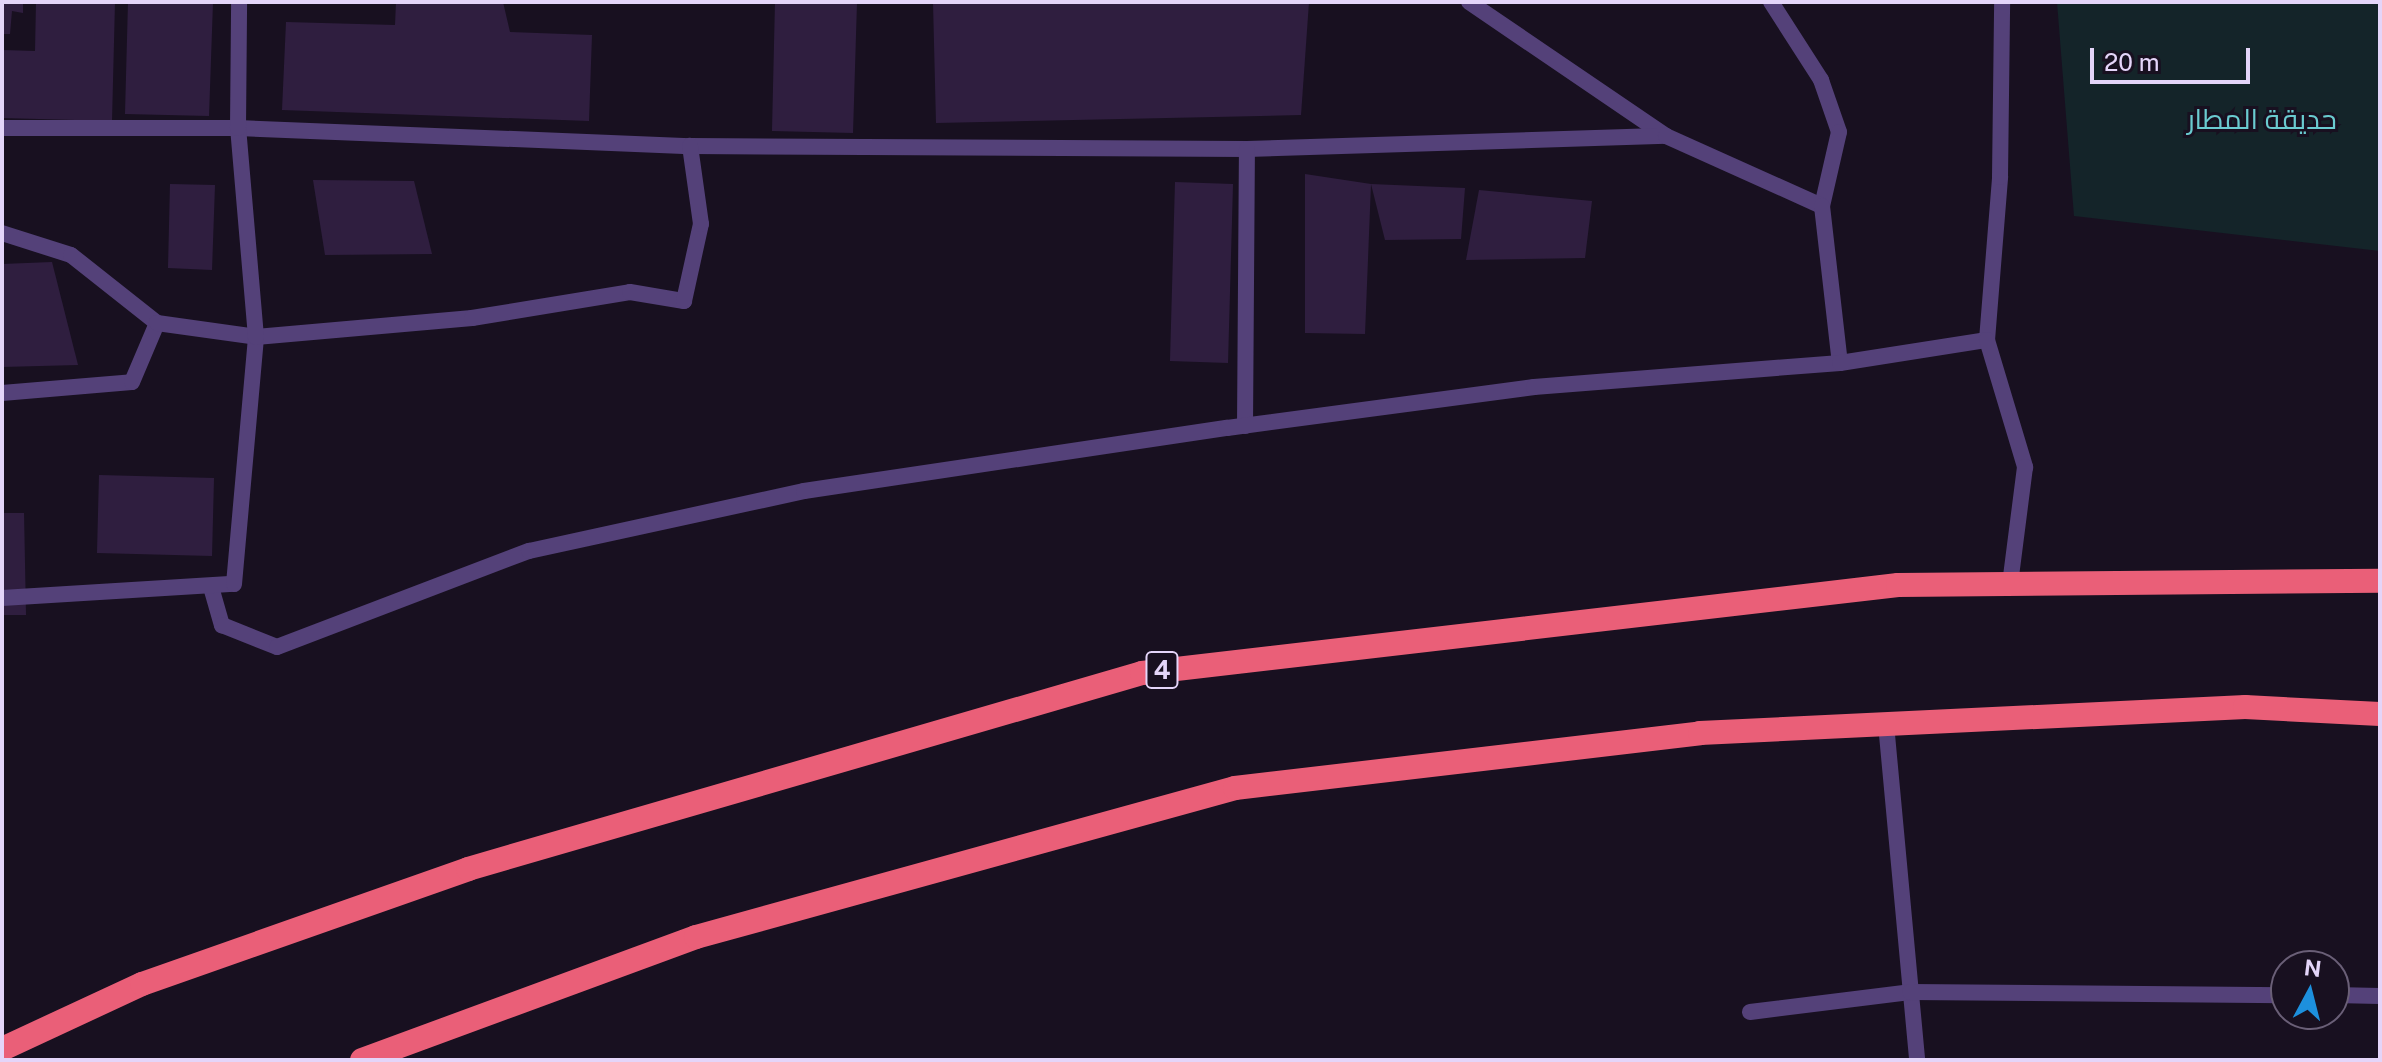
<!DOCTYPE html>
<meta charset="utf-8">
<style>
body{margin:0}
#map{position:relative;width:2382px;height:1062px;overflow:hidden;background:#181020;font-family:"Public Sans",Cairo,sans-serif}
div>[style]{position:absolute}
.green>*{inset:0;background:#142429}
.building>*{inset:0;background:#2f1e3f}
.street>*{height:16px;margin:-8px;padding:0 8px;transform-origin:8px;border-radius:8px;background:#544179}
.highway>*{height:24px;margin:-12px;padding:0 12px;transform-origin:12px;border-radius:12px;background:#ea5f78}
span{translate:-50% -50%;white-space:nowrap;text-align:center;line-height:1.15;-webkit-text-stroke:6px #181020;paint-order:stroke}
.shield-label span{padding:2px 6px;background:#181020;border:2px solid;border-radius:6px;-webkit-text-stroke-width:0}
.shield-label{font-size:26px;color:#e4d5f9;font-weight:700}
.park-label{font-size:28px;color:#6acbd0}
.frame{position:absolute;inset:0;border:4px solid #e4d5f9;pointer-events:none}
.north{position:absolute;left:2270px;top:950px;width:80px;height:80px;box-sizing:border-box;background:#181020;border:2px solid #6a5f77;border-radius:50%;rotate:7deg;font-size:22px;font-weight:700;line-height:32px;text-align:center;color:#e4d5f9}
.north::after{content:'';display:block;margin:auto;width:28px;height:36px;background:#1d90dd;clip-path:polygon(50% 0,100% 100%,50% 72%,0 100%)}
.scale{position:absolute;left:2090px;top:48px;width:160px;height:36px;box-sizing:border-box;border:4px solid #e4d5f9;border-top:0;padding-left:10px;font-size:24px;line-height:28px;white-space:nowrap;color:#e4d5f9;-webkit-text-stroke:6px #181020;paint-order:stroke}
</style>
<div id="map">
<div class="green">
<div style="clip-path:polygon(2057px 2px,2380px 2px,2380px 251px,2074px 216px)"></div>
</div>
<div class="building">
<div style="clip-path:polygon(2px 2px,23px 2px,23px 13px,12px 11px,10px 34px,2px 34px)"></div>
<div style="clip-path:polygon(36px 2px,115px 2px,112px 121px,2px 118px,2px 50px,35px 51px)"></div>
<div style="clip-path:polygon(128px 2px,213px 2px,209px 116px,125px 114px)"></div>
<div style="clip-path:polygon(396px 2px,503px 2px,510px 32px,592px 35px,589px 121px,282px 110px,286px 22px,395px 25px)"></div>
<div style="clip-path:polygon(775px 2px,857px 2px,853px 133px,772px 131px)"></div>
<div style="clip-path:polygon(933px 2px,1309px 2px,1301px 115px,936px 123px)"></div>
<div style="clip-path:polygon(1305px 174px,1371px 184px,1365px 334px,1305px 333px)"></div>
<div style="clip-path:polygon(313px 180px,414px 181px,432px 254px,325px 255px)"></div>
<div style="clip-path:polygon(1175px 182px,1233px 184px,1228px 363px,1170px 361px)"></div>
<div style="clip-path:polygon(170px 184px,215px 185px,212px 270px,168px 268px)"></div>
<div style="clip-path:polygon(1371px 184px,1465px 188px,1461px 239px,1385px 240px)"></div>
<div style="clip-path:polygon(1479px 190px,1592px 201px,1585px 258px,1466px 260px)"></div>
<div style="clip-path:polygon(52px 262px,78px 365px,2px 367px,2px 264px)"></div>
<div style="clip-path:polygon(99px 475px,214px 478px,212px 556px,97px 553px)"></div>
<div style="clip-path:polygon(2px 513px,24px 513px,26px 615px,2px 615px)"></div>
</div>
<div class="street">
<div style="left:1469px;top:2px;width:238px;rotate:34.2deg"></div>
<div style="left:1771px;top:2px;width:93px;rotate:57.3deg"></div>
<div style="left:1821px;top:80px;width:55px;rotate:70.9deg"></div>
<div style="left:1839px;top:132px;width:76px;rotate:102.9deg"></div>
<div style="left:2px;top:128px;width:236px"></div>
<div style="left:238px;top:128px;width:452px;rotate:2.3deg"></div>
<div style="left:690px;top:146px;width:557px;rotate:0.31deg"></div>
<div style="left:1247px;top:149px;width:419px;rotate:-1.8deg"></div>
<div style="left:1666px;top:136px;width:171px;rotate:24.2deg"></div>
<div style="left:1822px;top:206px;width:158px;rotate:83.5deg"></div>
<div style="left:2px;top:233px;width:72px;rotate:17.7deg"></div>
<div style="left:71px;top:255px;width:110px;rotate:38.3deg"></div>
<div style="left:1987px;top:340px;width:164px;rotate:-85.4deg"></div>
<div style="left:2000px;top:177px;width:175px;rotate:-89.3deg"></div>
<div style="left:2px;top:393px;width:130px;rotate:-4.8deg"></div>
<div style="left:132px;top:382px;width:64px;rotate:-67deg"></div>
<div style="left:157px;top:323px;width:100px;rotate:8deg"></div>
<div style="left:256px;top:337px;width:217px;rotate:-5deg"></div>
<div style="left:472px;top:318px;width:160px;rotate:-9.3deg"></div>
<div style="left:630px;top:292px;width:55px;rotate:9.5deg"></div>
<div style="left:684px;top:301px;width:79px;rotate:-77.6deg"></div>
<div style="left:701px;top:224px;width:79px;rotate:-98deg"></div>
<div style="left:1245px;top:426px;width:277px;rotate:-89.6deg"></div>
<div style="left:211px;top:587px;width:40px;rotate:74deg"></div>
<div style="left:222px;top:625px;width:59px;rotate:21.8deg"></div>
<div style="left:277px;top:647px;width:270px;rotate:-20.9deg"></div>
<div style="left:529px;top:551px;width:281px;rotate:-12.3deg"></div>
<div style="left:804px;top:491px;width:428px;rotate:-8.5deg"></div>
<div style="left:1227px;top:428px;width:310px;rotate:-7.6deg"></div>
<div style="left:1534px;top:387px;width:307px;rotate:-4.5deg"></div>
<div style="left:1840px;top:363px;width:149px;rotate:-8.9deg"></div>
<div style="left:1987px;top:340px;width:133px;rotate:73.3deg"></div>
<div style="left:2025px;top:467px;width:118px;rotate:97.3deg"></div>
<div style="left:2px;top:598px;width:232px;rotate:-3.5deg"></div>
<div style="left:234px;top:584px;width:248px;rotate:-84.9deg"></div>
<div style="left:256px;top:337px;width:210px;rotate:-94.9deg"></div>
<div style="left:238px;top:128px;width:126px;rotate:-89.5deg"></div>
<div style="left:1886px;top:724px;width:337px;rotate:84.7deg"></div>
<div style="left:2334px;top:995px;width:46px;rotate:1.2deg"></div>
<div style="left:1750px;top:1012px;width:161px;rotate:-7.1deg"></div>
<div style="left:1910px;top:992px;width:376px;rotate:0.5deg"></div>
</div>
<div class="highway">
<div style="left:2px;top:1049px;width:154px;rotate:-24.9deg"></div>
<div style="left:142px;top:984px;width:346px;rotate:-19.4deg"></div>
<div style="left:468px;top:869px;width:702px;rotate:-16.21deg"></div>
<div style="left:1142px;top:673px;width:761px;rotate:-6.64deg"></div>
<div style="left:1898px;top:585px;width:482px;rotate:-0.5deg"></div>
<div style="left:362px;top:1060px;width:356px;rotate:-20.2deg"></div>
<div style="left:696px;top:937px;width:559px;rotate:-15.45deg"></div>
<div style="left:1235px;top:788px;width:468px;rotate:-6.7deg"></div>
<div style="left:1700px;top:733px;width:546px;rotate:-2.73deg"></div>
<div style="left:2245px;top:707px;width:135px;rotate:3deg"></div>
</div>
<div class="shield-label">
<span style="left:1162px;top:670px">4</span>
</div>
<div class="park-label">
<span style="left:2262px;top:119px">حديقة المطار</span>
</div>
<div class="frame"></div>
<div class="north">N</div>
<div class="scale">20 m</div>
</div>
